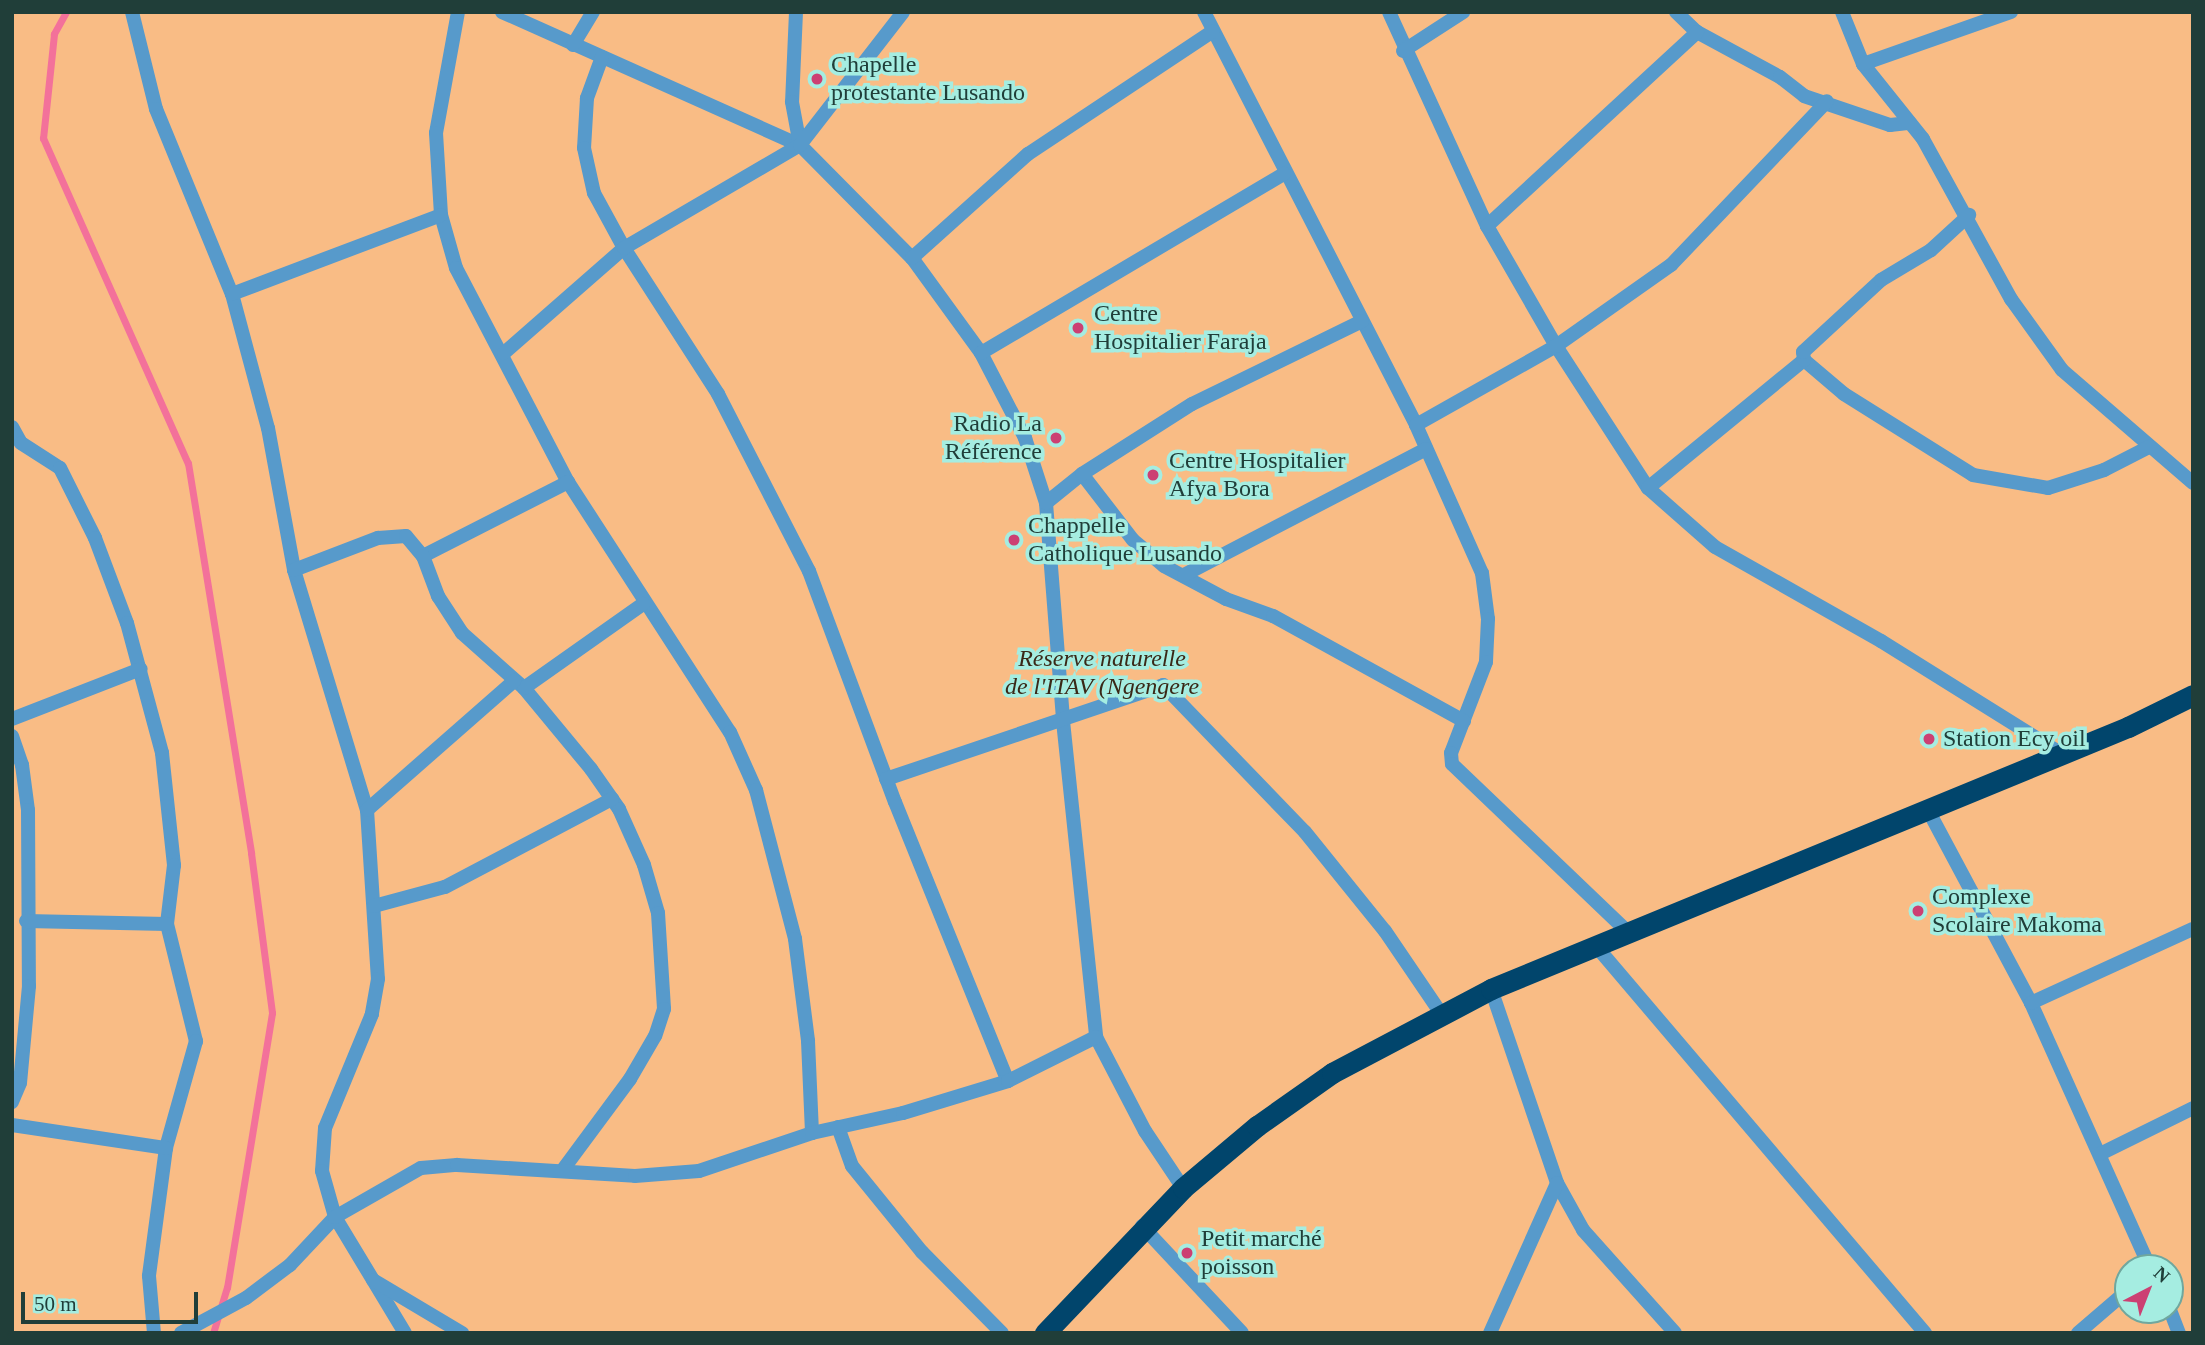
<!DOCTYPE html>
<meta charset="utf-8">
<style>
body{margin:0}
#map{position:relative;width:2205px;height:1345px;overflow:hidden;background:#a5ede1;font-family:Georgia,serif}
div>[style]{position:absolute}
.green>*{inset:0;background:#f9bc85}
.stream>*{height:7px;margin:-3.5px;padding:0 3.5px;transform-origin:3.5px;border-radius:3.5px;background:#f3719a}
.street>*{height:14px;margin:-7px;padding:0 7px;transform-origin:7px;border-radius:7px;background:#579acb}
.highway>*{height:21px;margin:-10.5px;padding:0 10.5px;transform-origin:10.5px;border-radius:10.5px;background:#01456c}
.dots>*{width:19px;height:19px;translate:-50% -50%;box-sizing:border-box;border:4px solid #a5ede1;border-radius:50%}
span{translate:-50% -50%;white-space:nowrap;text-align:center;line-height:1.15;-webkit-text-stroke:7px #a5ede1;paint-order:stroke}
.poi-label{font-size:24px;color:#203e39}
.left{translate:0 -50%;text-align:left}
.right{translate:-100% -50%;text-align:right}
.park-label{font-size:24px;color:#3a2817;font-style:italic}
.frame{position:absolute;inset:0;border:14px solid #203e39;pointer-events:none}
.north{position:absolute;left:2114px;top:1254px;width:70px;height:70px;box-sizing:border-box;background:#a5ede1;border:2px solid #70a79e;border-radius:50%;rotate:42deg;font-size:19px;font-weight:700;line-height:28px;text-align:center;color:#203e39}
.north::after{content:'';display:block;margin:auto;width:24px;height:32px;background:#cc4073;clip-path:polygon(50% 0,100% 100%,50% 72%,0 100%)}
.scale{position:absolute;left:21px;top:1292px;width:177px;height:32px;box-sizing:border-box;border:4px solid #203e39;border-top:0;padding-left:9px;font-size:21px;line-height:24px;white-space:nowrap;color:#203e39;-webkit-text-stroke:5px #a5ede1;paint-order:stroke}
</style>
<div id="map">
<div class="green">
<div style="clip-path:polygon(evenodd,12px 12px,2193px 12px,2193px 1333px,12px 1333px,12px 12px,2128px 1268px,2170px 1268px,2170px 1310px,2128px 1310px,2128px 1268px)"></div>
</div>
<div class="stream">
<div style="left:66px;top:12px;width:25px;rotate:119deg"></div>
<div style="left:54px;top:34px;width:105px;rotate:96deg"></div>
<div style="left:43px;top:138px;width:356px;rotate:66deg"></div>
<div style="left:188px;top:463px;width:395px;rotate:80.8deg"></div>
<div style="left:251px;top:853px;width:161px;rotate:82.5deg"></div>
<div style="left:272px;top:1013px;width:278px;rotate:99.3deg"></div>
<div style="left:227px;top:1287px;width:48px;rotate:106.9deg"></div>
</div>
<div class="street">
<div style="left:132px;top:12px;width:100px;rotate:76.1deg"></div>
<div style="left:156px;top:109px;width:200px;rotate:67.7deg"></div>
<div style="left:232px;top:294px;width:139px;rotate:75deg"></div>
<div style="left:268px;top:428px;width:144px;rotate:79.6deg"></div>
<div style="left:294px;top:570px;width:251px;rotate:73.1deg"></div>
<div style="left:367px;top:810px;width:169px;rotate:86.3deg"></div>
<div style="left:378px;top:979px;width:36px;rotate:100deg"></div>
<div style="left:372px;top:1014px;width:123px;rotate:112.4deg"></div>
<div style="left:325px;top:1128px;width:43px;rotate:94deg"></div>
<div style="left:322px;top:1171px;width:48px;rotate:74.2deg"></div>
<div style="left:335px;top:1217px;width:135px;rotate:58.9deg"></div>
<div style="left:458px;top:12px;width:123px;rotate:100.3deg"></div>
<div style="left:436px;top:133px;width:82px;rotate:86.5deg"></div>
<div style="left:441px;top:215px;width:55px;rotate:74.2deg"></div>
<div style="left:456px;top:268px;width:242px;rotate:62.4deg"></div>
<div style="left:568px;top:482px;width:298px;rotate:57.1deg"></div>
<div style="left:730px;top:732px;width:64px;rotate:65.9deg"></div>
<div style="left:756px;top:790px;width:154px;rotate:75.3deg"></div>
<div style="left:795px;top:939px;width:103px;rotate:82.7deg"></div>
<div style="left:808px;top:1041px;width:92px;rotate:87.5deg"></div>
<div style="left:502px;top:12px;width:326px;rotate:24.1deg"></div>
<div style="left:796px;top:12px;width:90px;rotate:92.5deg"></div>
<div style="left:792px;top:102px;width:44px;rotate:79.5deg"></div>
<div style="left:800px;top:145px;width:159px;rotate:45.3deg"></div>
<div style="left:912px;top:258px;width:117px;rotate:54deg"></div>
<div style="left:981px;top:353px;width:96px;rotate:62.6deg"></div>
<div style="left:1025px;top:438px;width:68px;rotate:72.1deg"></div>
<div style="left:1046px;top:503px;width:219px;rotate:85.5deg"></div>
<div style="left:1063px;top:721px;width:318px;rotate:84deg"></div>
<div style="left:1096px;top:1037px;width:106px;rotate:62.5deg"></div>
<div style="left:1145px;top:1131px;width:69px;rotate:56.3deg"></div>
<div style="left:1204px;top:12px;width:464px;rotate:62.8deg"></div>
<div style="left:1416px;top:425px;width:162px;rotate:66deg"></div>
<div style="left:1482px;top:573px;width:46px;rotate:82.6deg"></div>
<div style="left:1488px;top:619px;width:43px;rotate:92.7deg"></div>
<div style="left:1486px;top:662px;width:97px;rotate:111deg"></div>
<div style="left:1451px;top:753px;width:11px;rotate:85deg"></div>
<div style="left:1452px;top:764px;width:243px;rotate:43.7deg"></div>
<div style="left:1389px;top:12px;width:235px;rotate:65.4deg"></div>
<div style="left:1487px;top:226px;width:138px;rotate:60.1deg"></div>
<div style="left:1556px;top:346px;width:169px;rotate:57.1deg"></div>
<div style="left:1648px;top:488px;width:89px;rotate:41.4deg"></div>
<div style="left:1715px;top:547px;width:191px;rotate:29.5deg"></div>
<div style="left:1881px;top:641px;width:213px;rotate:32deg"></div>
<div style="left:1676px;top:12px;width:29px;rotate:44deg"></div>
<div style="left:1697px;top:32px;width:94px;rotate:28.5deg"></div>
<div style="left:1780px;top:77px;width:31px;rotate:38deg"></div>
<div style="left:1804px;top:96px;width:91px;rotate:18.6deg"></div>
<div style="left:1890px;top:125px;width:20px;rotate:-6deg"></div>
<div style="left:1842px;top:12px;width:56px;rotate:68deg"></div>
<div style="left:1863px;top:64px;width:96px;rotate:51.3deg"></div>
<div style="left:1923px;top:139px;width:183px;rotate:61.2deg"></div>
<div style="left:2011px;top:299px;width:87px;rotate:54.3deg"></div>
<div style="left:2062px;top:370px;width:173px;rotate:40.8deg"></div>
<div style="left:573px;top:45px;width:39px;rotate:-59deg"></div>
<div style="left:1403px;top:51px;width:72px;rotate:-33deg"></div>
<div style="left:602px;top:57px;width:44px;rotate:110.1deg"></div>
<div style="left:587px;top:98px;width:50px;rotate:93.4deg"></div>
<div style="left:584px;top:148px;width:46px;rotate:77.5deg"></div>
<div style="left:594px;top:193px;width:63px;rotate:61.4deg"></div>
<div style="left:624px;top:248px;width:174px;rotate:57.2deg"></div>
<div style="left:718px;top:394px;width:199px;rotate:62.8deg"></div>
<div style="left:809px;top:571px;width:246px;rotate:69.6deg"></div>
<div style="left:895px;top:802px;width:301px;rotate:68deg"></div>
<div style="left:1863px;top:64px;width:157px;rotate:-19.4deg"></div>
<div style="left:1487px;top:226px;width:286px;rotate:-42.7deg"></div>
<div style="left:912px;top:258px;width:156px;rotate:-41.9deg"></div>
<div style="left:1028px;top:154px;width:222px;rotate:-33.6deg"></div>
<div style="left:232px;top:294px;width:223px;rotate:-20.7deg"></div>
<div style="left:504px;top:353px;width:159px;rotate:-41.2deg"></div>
<div style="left:624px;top:248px;width:204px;rotate:-30.3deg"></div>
<div style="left:800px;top:145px;width:168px;rotate:-52.2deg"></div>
<div style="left:981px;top:353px;width:352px;rotate:-30.6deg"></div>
<div style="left:1804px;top:360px;width:52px;rotate:40.4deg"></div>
<div style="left:1844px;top:394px;width:152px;rotate:32.1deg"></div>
<div style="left:1973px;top:475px;width:76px;rotate:9.8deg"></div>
<div style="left:2048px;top:488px;width:59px;rotate:-17.8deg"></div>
<div style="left:2104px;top:470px;width:51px;rotate:-27.1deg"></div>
<div style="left:1416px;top:425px;width:161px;rotate:-29.4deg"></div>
<div style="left:1556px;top:346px;width:141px;rotate:-35.2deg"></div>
<div style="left:1671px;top:265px;width:226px;rotate:-46.4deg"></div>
<div style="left:12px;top:427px;width:18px;rotate:61deg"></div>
<div style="left:21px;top:443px;width:46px;rotate:32.7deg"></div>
<div style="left:60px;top:468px;width:78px;rotate:63.4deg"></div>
<div style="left:95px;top:538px;width:91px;rotate:69.4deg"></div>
<div style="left:127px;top:623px;width:135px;rotate:74.9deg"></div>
<div style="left:162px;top:753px;width:113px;rotate:83.9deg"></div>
<div style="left:174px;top:865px;width:59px;rotate:96.8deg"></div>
<div style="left:167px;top:924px;width:121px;rotate:76.1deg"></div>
<div style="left:196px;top:1041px;width:111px;rotate:105.7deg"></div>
<div style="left:166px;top:1148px;width:129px;rotate:97.6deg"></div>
<div style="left:149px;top:1276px;width:57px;rotate:85deg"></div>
<div style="left:1082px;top:474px;width:83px;rotate:52.3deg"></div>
<div style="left:1133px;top:540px;width:40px;rotate:40deg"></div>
<div style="left:1164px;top:566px;width:70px;rotate:28deg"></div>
<div style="left:1226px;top:599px;width:50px;rotate:19.9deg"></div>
<div style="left:1273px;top:616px;width:218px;rotate:28.8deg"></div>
<div style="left:1648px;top:488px;width:202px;rotate:-39.4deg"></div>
<div style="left:1804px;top:360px;width:8px;rotate:-97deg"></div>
<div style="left:1803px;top:352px;width:106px;rotate:-42.7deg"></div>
<div style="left:1881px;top:280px;width:58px;rotate:-31deg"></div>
<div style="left:1931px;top:250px;width:52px;rotate:-42.6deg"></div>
<div style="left:1046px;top:503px;width:46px;rotate:-38.9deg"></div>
<div style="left:1082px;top:474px;width:130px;rotate:-32.5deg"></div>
<div style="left:1192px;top:404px;width:189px;rotate:-26deg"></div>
<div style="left:423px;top:556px;width:163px;rotate:-27deg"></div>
<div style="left:294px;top:570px;width:90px;rotate:-20.9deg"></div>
<div style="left:378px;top:538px;width:28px;rotate:-4deg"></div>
<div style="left:406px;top:536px;width:26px;rotate:50deg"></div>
<div style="left:423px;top:556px;width:43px;rotate:69.4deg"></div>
<div style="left:438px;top:596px;width:44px;rotate:57deg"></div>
<div style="left:462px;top:633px;width:83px;rotate:41.6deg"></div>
<div style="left:524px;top:688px;width:105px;rotate:50.4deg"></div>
<div style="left:591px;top:769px;width:49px;rotate:55deg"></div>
<div style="left:619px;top:809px;width:61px;rotate:65.9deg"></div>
<div style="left:644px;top:865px;width:50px;rotate:73.7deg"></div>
<div style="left:658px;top:913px;width:96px;rotate:86.4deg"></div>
<div style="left:664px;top:1009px;width:28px;rotate:108deg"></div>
<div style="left:655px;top:1036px;width:50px;rotate:120.2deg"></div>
<div style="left:630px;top:1079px;width:114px;rotate:126.5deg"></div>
<div style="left:1184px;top:575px;width:273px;rotate:-27.5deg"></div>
<div style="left:524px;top:688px;width:146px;rotate:-35.2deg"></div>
<div style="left:12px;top:719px;width:138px;rotate:-21.2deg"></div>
<div style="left:12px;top:736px;width:31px;rotate:71deg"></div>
<div style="left:22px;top:765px;width:45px;rotate:82.4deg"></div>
<div style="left:28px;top:810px;width:176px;rotate:89.7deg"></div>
<div style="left:29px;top:986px;width:97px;rotate:95.3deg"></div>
<div style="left:20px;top:1083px;width:21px;rotate:113deg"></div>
<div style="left:886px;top:779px;width:293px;rotate:-18.7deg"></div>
<div style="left:1163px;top:685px;width:204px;rotate:46deg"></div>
<div style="left:1305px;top:832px;width:127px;rotate:51.1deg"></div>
<div style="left:1385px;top:931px;width:102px;rotate:55.8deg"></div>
<div style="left:367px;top:810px;width:196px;rotate:-41.3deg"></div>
<div style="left:1928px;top:810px;width:219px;rotate:61.9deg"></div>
<div style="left:2031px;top:1003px;width:290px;rotate:65.8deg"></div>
<div style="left:374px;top:906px;width:73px;rotate:-15deg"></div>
<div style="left:445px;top:887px;width:189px;rotate:-27.8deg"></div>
<div style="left:26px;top:921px;width:141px;rotate:1.2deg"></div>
<div style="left:1596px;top:946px;width:508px;rotate:49.63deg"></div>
<div style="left:1491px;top:989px;width:205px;rotate:71.2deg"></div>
<div style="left:1557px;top:1183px;width:54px;rotate:61deg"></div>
<div style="left:1583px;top:1230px;width:138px;rotate:48.2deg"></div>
<div style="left:2031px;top:1003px;width:178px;rotate:-24.6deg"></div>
<div style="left:12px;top:1125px;width:156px;rotate:8.5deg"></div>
<div style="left:838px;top:1127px;width:41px;rotate:70.3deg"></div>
<div style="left:852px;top:1166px;width:111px;rotate:50.9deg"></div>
<div style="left:922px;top:1252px;width:114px;rotate:45.4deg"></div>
<div style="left:2100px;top:1154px;width:104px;rotate:-26.3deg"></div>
<div style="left:1142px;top:1226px;width:146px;rotate:46.9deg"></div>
<div style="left:373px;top:1280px;width:104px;rotate:30.8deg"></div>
<div style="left:2170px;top:1310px;width:25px;rotate:69deg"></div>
<div style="left:181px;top:1333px;width:74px;rotate:-28.3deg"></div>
<div style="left:246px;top:1298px;width:55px;rotate:-36.9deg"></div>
<div style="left:290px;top:1265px;width:66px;rotate:-46.8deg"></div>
<div style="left:335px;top:1217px;width:99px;rotate:-29.7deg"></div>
<div style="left:421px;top:1168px;width:36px;rotate:-5deg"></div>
<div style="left:457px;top:1165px;width:178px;rotate:3.5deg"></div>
<div style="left:635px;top:1176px;width:64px;rotate:-4.5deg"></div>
<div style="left:699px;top:1171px;width:119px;rotate:-18.6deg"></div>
<div style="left:812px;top:1133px;width:93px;rotate:-12.4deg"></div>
<div style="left:903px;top:1113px;width:110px;rotate:-16.9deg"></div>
<div style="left:1008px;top:1081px;width:98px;rotate:-26.6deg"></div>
<div style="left:1490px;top:1333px;width:164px;rotate:-65.9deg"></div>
<div style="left:2078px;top:1333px;width:66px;rotate:-40.7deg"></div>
</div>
<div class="highway">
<div style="left:1045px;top:1333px;width:200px;rotate:-46.4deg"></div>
<div style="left:1183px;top:1188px;width:97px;rotate:-40deg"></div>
<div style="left:1257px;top:1126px;width:92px;rotate:-35.2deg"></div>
<div style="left:1332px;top:1073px;width:180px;rotate:-27.8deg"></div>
<div style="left:1491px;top:989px;width:689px;rotate:-22.36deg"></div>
<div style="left:2128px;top:727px;width:72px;rotate:-26.2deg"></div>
</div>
<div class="dots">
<div style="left:817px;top:79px;background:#cc4073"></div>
<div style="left:1078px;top:328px;background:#cc4073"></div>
<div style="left:1056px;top:438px;background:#cc4073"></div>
<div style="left:1153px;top:475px;background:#cc4073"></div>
<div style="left:1014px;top:540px;background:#cc4073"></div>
<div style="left:1929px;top:739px;background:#cc4073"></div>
<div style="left:1918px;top:911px;background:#cc4073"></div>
<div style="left:1187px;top:1253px;background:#cc4073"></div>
</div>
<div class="poi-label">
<span class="left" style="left:831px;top:79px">Chapelle<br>protestante Lusando</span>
<span class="left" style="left:1094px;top:328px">Centre<br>Hospitalier Faraja</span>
<span class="right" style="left:1042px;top:438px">Radio La<br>Référence</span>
<span class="left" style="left:1169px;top:475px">Centre Hospitalier<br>Afya Bora</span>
<span class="left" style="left:1028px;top:540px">Chappelle<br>Catholique Lusando</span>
<span class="left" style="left:1943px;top:739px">Station Ecy oil</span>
<span class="left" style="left:1932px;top:911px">Complexe<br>Scolaire Makoma</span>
<span class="left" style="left:1201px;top:1253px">Petit marché<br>poisson</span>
</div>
<div class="park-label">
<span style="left:1102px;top:673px">Réserve naturelle<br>de l'ITAV (Ngengere</span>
</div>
<div class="frame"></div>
<div class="north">N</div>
<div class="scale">50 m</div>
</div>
